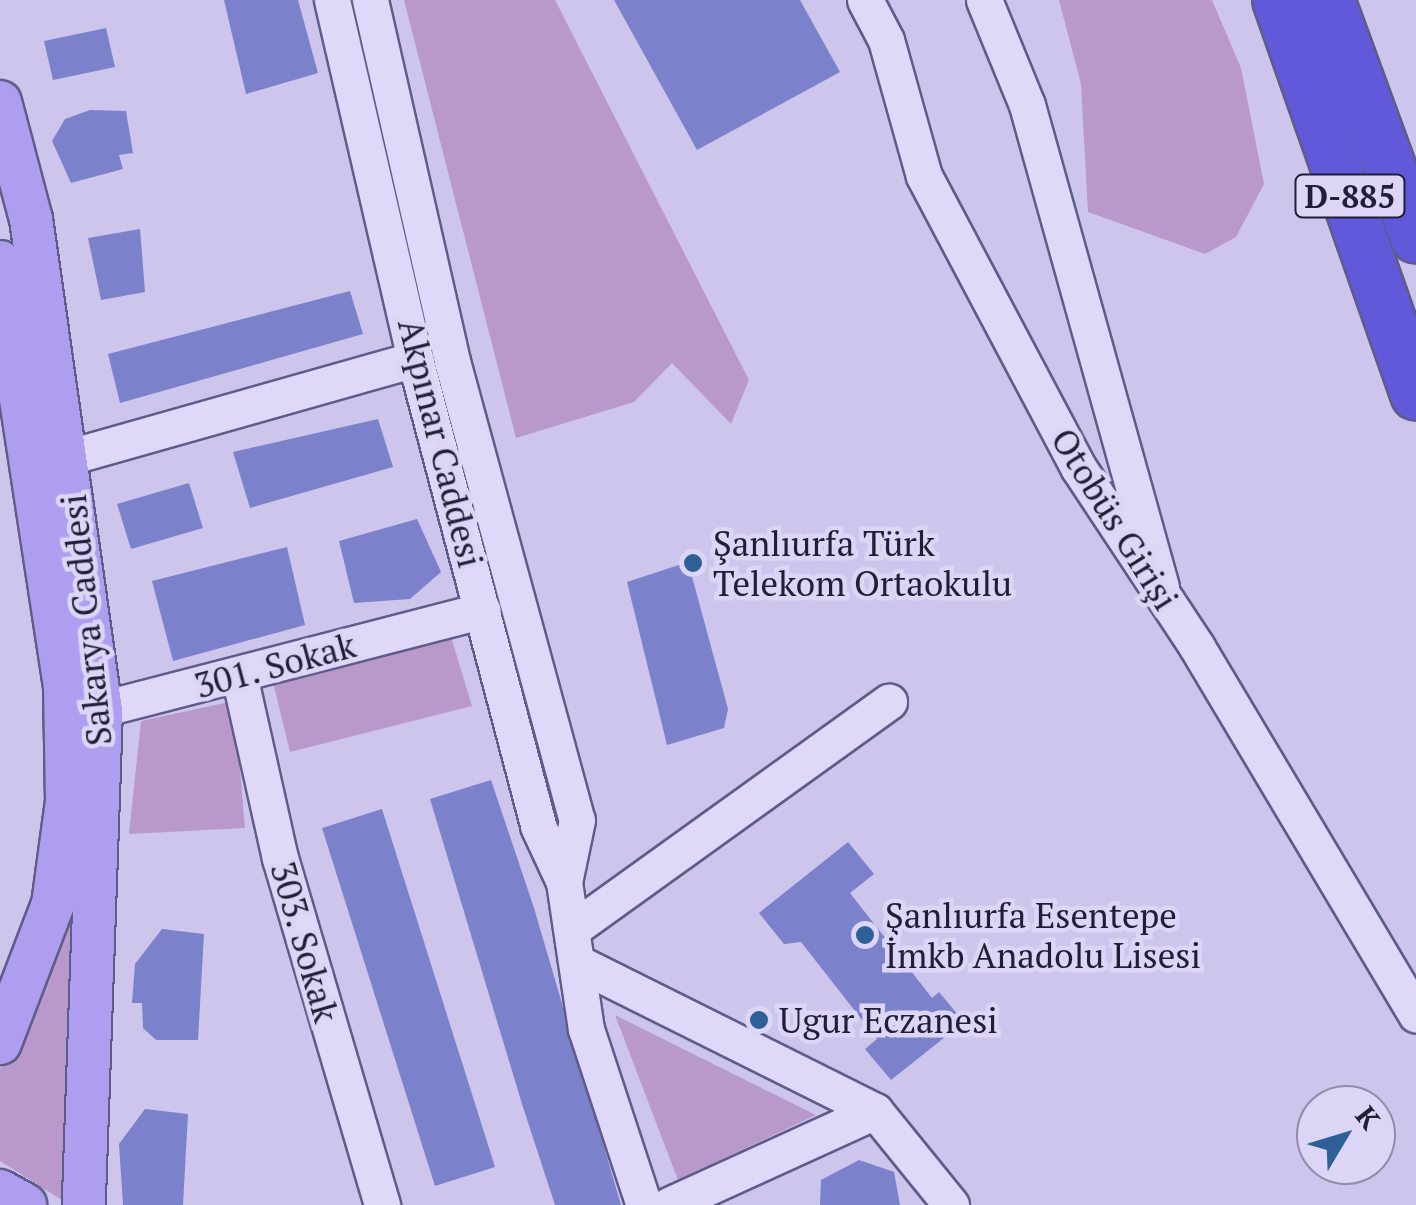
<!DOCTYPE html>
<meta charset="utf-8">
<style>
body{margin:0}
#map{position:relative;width:1416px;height:1205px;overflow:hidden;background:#cec5ed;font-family:"PT Serif",serif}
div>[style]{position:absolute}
.green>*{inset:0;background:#b999cb}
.building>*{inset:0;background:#7c81cb}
.roads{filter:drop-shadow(2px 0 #5e5c88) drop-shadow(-2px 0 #5e5c88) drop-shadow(0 2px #5e5c88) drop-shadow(0 -2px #5e5c88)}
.minor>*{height:35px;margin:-17.5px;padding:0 17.5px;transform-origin:17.5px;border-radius:17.5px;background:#dfd8f8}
.major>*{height:42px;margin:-21px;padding:0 21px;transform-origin:21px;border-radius:21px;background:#af9eef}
.highway>*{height:50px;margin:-25px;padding:0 25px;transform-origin:25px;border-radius:25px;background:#6258da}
.dots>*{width:28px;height:28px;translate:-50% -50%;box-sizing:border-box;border:5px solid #dcd5f5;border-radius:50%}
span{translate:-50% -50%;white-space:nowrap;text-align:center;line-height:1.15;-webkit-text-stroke:9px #dcd5f5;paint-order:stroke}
.shield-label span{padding:2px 8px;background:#dcd5f5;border:2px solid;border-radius:8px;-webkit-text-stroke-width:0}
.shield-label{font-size:32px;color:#1f1f38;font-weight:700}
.street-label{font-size:35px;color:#1f1f38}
.poi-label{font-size:35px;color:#1f1f38}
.left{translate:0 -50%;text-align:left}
.north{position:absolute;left:1296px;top:1085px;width:100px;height:100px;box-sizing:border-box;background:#dcd5f5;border:2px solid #908ca9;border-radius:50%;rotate:52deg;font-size:28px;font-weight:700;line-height:40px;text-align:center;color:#1f1f38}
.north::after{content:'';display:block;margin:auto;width:35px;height:45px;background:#2d6096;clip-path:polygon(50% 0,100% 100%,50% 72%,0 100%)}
</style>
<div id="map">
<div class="green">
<div style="clip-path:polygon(404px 0,555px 0,749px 380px,731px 424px,672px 363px,634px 402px,516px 438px)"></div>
<div style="clip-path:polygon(1059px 0,1212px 0,1241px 68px,1264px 184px,1236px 237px,1205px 254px,1088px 212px,1081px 84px)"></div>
<div style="clip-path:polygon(451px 637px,472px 706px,290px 752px,273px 682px)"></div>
<div style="clip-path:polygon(234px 701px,245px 828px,129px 834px,141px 721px)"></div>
<div style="clip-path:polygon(84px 826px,65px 1202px,0 1161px,0 1069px,16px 1045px)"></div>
<div style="clip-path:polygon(615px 1015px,816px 1115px,678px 1180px)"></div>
</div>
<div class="building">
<div style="clip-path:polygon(224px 0,298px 0,318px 73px,246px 94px)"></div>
<div style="clip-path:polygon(614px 0,800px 0,840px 72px,697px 150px)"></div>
<div style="clip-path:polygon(106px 28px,115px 67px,53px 80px,44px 41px)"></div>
<div style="clip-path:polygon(90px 110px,126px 111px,133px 153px,119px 155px,123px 169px,71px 183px,52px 141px,65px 119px)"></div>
<div style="clip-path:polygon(140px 229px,145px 292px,101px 300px,88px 238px)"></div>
<div style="clip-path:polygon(350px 291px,363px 334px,120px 403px,108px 354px)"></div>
<div style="clip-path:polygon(378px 419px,393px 467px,250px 508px,233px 452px)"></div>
<div style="clip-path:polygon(189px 483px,203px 528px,131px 549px,117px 504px)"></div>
<div style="clip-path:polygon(417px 519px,441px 572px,410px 599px,354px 603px,339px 541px)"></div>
<div style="clip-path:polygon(287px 547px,305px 625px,173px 661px,152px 581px)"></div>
<div style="clip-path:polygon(688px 562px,728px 709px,724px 728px,667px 745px,627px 582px)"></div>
<div style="clip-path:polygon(491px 780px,534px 908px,621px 1205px,555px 1205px,522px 1104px,430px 799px)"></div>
<div style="clip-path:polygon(382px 809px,495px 1167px,435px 1186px,322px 828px)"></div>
<div style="clip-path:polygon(848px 842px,874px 874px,850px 893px,932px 998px,939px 992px,964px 1022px,891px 1080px,865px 1049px,877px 1039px,801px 942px,784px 944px,759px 913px)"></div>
<div style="clip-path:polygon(162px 929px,204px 934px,198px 1040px,156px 1040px,143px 1028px,142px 1003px,132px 1003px,135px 964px)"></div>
<div style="clip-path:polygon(145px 1109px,188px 1114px,183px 1205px,123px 1205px,119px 1144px)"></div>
<div style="clip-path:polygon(859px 1160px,894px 1172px,900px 1205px,820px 1205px,821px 1180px)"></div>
</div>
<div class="roads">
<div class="minor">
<div style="left:332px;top:0;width:368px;rotate:77deg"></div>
<div style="left:415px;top:359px;width:483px;rotate:75.2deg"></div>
<div style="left:538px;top:826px;width:62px;rotate:65.1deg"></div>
<div style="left:564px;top:882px;width:149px;rotate:81.5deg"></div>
<div style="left:586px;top:1029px;width:185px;rotate:71.8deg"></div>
<div style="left:370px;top:0;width:370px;rotate:77.2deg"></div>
<div style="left:452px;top:361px;width:476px;rotate:74.8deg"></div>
<div style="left:577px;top:820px;width:63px;rotate:101.8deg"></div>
<div style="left:865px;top:0;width:45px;rotate:62.3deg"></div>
<div style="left:886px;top:40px;width:141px;rotate:74.4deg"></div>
<div style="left:924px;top:176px;width:329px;rotate:62.1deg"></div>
<div style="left:1078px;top:467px;width:216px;rotate:56.5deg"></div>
<div style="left:1197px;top:647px;width:428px;rotate:59.2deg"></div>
<div style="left:984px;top:0;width:113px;rotate:67.7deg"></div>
<div style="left:1027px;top:105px;width:500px;rotate:74.46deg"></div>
<div style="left:69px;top:457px;width:360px;rotate:-15.8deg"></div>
<div style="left:239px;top:675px;width:188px;rotate:77.4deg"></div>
<div style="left:280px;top:858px;width:362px;rotate:73.6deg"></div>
<div style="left:78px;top:715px;width:418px;rotate:-14.5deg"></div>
<div style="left:574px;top:928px;width:388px;rotate:-35.7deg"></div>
<div style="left:580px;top:964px;width:330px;rotate:26.5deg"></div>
<div style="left:875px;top:1111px;width:121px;rotate:51deg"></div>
<div style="left:669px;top:1205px;width:226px;rotate:-24.5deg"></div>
</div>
<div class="major">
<div style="left:0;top:102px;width:121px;rotate:75.2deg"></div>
<div style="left:31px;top:219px;width:496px;rotate:81.9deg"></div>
<div style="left:101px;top:710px;width:495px;rotate:92deg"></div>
<div style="left:0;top:262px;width:431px;rotate:81.3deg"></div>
<div style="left:65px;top:688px;width:113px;rotate:89deg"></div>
<div style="left:67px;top:801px;width:104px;rotate:97.7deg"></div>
<div style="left:53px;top:904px;width:149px;rotate:110.9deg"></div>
<div style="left:0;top:1191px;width:29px;rotate:29deg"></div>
</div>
<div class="highway">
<div style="left:1278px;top:0;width:418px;rotate:70.7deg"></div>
<div style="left:1329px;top:0;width:253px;rotate:69.9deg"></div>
</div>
</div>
<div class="dots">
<div style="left:693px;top:563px;background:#2d6096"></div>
<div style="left:865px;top:935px;background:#2d6096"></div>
<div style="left:759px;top:1020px;background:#2d6096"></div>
</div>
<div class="shield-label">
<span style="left:1350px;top:196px">D-885</span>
</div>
<div class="street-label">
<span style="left:441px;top:443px;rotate:76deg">Akpınar Caddesi</span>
<span style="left:1115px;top:519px;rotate:58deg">Otobüs Girişi</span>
<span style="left:86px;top:620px;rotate:-96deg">Sakarya Caddesi</span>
<span style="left:275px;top:665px;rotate:-15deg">301. Sokak</span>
<span style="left:305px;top:942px;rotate:74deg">303. Sokak</span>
</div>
<div class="poi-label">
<span class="left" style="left:713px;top:563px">Şanlıurfa Türk<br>Telekom Ortaokulu</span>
<span class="left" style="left:885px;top:935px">Şanlıurfa Esentepe<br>İmkb Anadolu Lisesi</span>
<span class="left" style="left:779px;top:1020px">Ugur Eczanesi</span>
</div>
<div class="north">K</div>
</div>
